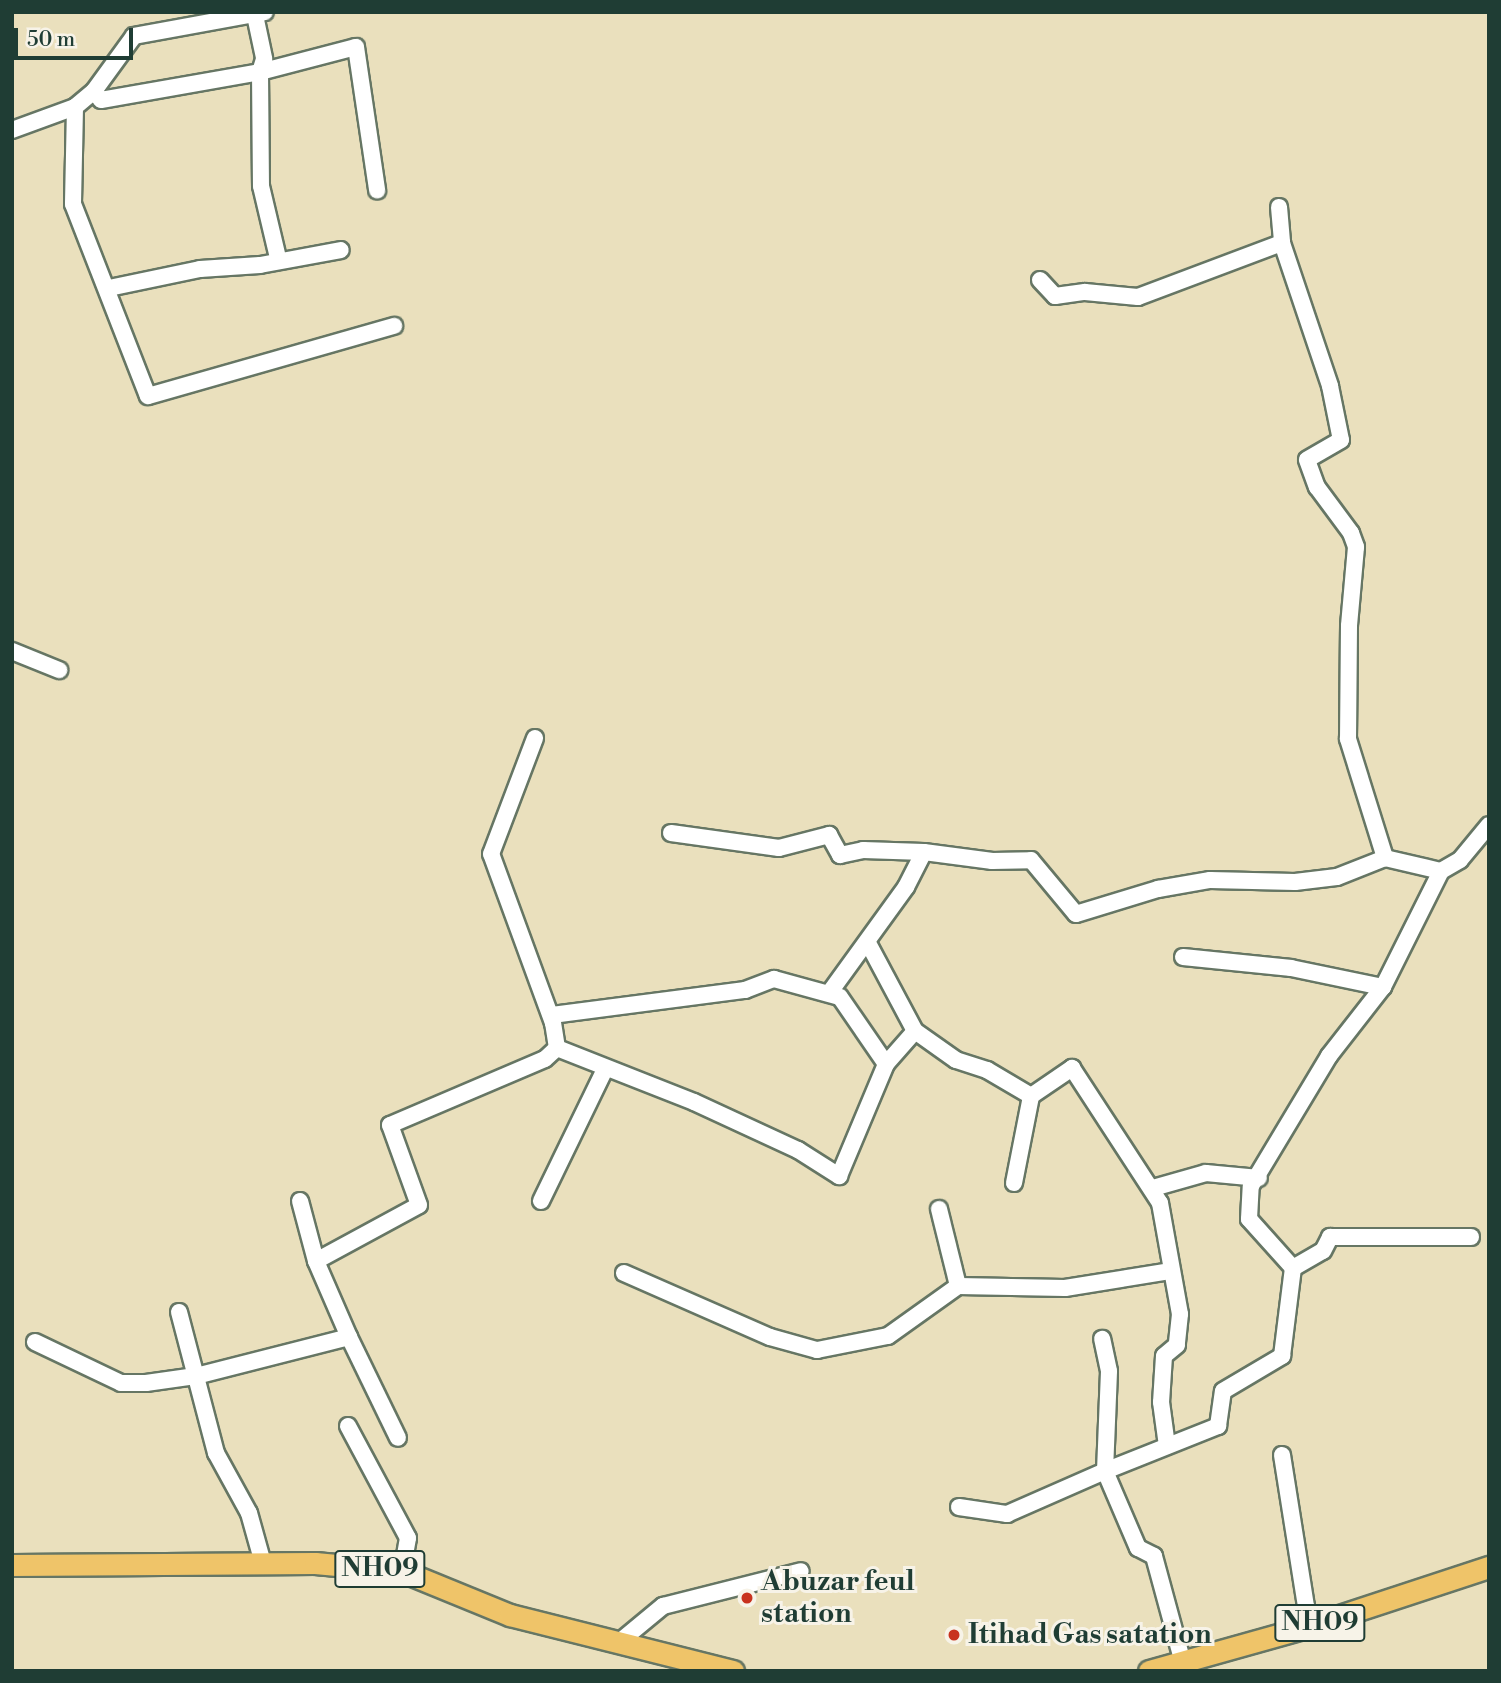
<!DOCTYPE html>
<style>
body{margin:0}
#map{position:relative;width:1501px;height:1683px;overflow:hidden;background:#eae0bd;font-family:"Libre Bodoni",serif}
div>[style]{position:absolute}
.roads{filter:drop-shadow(2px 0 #667664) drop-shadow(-2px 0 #667664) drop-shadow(0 2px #667664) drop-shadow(0 -2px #667664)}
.minor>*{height:16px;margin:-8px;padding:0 8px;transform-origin:8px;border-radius:8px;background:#fff}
.major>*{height:21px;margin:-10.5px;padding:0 10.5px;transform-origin:10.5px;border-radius:10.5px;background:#efc469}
.dots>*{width:19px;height:19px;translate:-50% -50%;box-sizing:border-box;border:4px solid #f7f3e8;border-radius:50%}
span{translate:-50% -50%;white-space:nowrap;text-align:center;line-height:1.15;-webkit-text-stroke:6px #f7f3e8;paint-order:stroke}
.shield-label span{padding:2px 5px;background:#f7f3e8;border:2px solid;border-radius:5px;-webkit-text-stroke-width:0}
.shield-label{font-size:26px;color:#1f3d34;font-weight:700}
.poi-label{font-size:28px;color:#1f3d34;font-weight:700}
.left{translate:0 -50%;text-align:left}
.frame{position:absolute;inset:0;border:14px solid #1f3d34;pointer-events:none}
.scale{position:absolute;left:14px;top:28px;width:119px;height:32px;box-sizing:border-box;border:4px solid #1f3d34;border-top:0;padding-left:9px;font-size:21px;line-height:24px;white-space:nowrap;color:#1f3d34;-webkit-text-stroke:5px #f7f3e8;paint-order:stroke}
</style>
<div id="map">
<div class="roads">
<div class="minor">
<div style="left:258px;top:12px;width:8px;rotate:104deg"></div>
<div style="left:256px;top:20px;width:40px;rotate:78deg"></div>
<div style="left:264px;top:59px;width:14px;rotate:107deg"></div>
<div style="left:260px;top:72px;width:114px;rotate:89.5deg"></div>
<div style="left:261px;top:186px;width:74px;rotate:76.7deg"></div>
<div style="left:94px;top:91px;width:11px;rotate:52deg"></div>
<div style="left:101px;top:100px;width:161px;rotate:-10deg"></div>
<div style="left:260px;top:72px;width:99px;rotate:-14.6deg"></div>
<div style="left:356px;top:47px;width:145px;rotate:81.6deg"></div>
<div style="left:75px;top:107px;width:97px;rotate:91.2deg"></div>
<div style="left:73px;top:204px;width:206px;rotate:68.7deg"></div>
<div style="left:148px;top:396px;width:256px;rotate:-15.9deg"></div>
<div style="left:12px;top:130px;width:67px;rotate:-20.1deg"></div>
<div style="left:75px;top:107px;width:25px;rotate:-40deg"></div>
<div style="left:94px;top:91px;width:68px;rotate:-54deg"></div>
<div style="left:134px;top:36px;width:133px;rotate:-10.4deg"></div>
<div style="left:1279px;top:207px;width:36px;rotate:85deg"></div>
<div style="left:1282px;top:243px;width:151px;rotate:71.4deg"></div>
<div style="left:1330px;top:386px;width:55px;rotate:78.5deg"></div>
<div style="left:1341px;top:440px;width:39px;rotate:150deg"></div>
<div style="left:1307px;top:460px;width:29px;rotate:70deg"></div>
<div style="left:1317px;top:487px;width:57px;rotate:53.5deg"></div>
<div style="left:1351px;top:533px;width:15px;rotate:70deg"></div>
<div style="left:1356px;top:547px;width:79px;rotate:95.1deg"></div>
<div style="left:1349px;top:626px;width:113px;rotate:90.5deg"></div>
<div style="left:1348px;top:739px;width:125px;rotate:72.7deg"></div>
<div style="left:1040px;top:280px;width:22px;rotate:47deg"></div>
<div style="left:1055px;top:296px;width:30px;rotate:-8deg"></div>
<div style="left:1085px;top:292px;width:53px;rotate:5.4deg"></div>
<div style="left:1138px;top:297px;width:154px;rotate:-20.6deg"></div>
<div style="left:109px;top:288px;width:93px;rotate:-11.8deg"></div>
<div style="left:200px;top:269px;width:60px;rotate:-3.8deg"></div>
<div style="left:260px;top:265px;width:82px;rotate:-10.5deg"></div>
<div style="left:12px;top:651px;width:51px;rotate:22deg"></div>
<div style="left:671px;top:833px;width:109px;rotate:7.9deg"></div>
<div style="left:779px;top:848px;width:52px;rotate:-14.6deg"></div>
<div style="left:829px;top:835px;width:23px;rotate:61deg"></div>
<div style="left:840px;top:855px;width:24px;rotate:-12deg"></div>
<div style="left:863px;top:850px;width:61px;rotate:1.9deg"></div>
<div style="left:868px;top:943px;width:100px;rotate:61.9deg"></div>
<div style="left:1183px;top:957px;width:109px;rotate:5.8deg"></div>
<div style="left:1291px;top:968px;width:94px;rotate:11.7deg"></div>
<div style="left:830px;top:992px;width:130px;rotate:-54.1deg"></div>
<div style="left:906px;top:887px;width:39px;rotate:-63deg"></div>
<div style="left:924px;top:852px;width:69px;rotate:7.5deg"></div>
<div style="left:992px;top:861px;width:39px;rotate:-1deg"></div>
<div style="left:1031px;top:860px;width:70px;rotate:50.2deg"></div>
<div style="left:1076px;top:914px;width:86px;rotate:-17deg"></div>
<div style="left:1158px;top:889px;width:53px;rotate:-9.8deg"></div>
<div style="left:1210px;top:880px;width:85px;rotate:1.3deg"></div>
<div style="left:1295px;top:882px;width:42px;rotate:-6.8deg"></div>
<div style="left:1337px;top:877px;width:52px;rotate:-21.6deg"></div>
<div style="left:1385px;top:858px;width:57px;rotate:13.1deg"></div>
<div style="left:553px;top:1023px;width:8px;rotate:-97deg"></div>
<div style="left:552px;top:1015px;width:195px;rotate:-7.4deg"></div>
<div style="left:745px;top:990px;width:31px;rotate:-21deg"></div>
<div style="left:774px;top:979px;width:68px;rotate:15.3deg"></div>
<div style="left:840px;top:997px;width:81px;rotate:55.5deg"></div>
<div style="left:557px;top:1048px;width:147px;rotate:21.5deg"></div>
<div style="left:694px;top:1102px;width:115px;rotate:24.8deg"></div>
<div style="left:798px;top:1150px;width:49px;rotate:32.4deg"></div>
<div style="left:839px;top:1176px;width:121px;rotate:-67.2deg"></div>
<div style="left:886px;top:1064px;width:44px;rotate:-48.7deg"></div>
<div style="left:915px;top:1031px;width:50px;rotate:35.3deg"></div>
<div style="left:956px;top:1060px;width:33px;rotate:18deg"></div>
<div style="left:987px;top:1070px;width:51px;rotate:30.6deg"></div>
<div style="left:1031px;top:1096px;width:50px;rotate:-34.3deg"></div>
<div style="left:1072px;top:1068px;width:161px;rotate:56.9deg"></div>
<div style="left:1160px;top:1203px;width:113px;rotate:79.8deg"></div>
<div style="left:1180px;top:1314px;width:31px;rotate:96deg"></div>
<div style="left:1177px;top:1345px;width:17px;rotate:140deg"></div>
<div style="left:1164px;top:1356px;width:46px;rotate:93.7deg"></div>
<div style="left:1161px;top:1402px;width:44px;rotate:82.2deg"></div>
<div style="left:1014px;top:1183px;width:89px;rotate:-78.9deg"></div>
<div style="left:1153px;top:1188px;width:55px;rotate:-15.8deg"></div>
<div style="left:1206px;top:1173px;width:53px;rotate:5.4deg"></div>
<div style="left:541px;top:1201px;width:147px;rotate:-64.1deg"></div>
<div style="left:939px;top:1209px;width:79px;rotate:76.1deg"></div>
<div style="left:316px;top:1261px;width:117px;rotate:-28.5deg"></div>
<div style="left:419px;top:1205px;width:85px;rotate:-109.9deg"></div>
<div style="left:390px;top:1125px;width:168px;rotate:-23.1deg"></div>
<div style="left:545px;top:1059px;width:16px;rotate:-43deg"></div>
<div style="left:557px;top:1048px;width:25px;rotate:-99deg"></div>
<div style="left:553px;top:1023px;width:180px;rotate:-110.1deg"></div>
<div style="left:491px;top:854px;width:124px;rotate:-69.2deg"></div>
<div style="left:1293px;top:1268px;width:34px;rotate:-30deg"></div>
<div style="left:1323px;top:1251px;width:16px;rotate:-63deg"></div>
<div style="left:1330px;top:1237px;width:141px"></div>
<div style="left:624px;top:1273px;width:159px;rotate:23.7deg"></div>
<div style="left:770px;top:1337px;width:49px;rotate:15.5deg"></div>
<div style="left:817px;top:1350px;width:72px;rotate:-11.2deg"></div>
<div style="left:888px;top:1336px;width:86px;rotate:-35.5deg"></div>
<div style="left:958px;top:1286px;width:107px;rotate:1.1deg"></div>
<div style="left:1065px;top:1288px;width:106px;rotate:-9.2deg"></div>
<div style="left:179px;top:1312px;width:146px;rotate:75.3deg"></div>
<div style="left:216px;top:1453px;width:68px;rotate:61.2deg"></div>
<div style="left:249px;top:1513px;width:52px;rotate:74.4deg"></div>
<div style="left:349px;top:1337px;width:112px;rotate:64.1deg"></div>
<div style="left:35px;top:1342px;width:95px;rotate:25.5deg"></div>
<div style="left:121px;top:1383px;width:25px"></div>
<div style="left:146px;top:1383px;width:50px;rotate:-8deg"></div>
<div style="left:196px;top:1376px;width:158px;rotate:-14.3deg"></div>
<div style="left:349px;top:1337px;width:83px;rotate:-113.5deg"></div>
<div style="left:316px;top:1261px;width:62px;rotate:-104.9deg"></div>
<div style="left:348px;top:1426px;width:127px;rotate:61.8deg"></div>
<div style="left:408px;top:1538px;width:34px;rotate:100deg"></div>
<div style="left:1282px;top:1455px;width:153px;rotate:81deg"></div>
<div style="left:1306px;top:1606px;width:22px;rotate:98deg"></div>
<div style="left:959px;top:1507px;width:49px;rotate:8.3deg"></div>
<div style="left:1007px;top:1514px;width:107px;rotate:-23.7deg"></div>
<div style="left:1105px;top:1471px;width:100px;rotate:-87.7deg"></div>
<div style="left:1109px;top:1371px;width:33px;rotate:-102deg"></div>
<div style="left:617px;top:1644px;width:60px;rotate:-39.6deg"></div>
<div style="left:663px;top:1606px;width:142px;rotate:-14.2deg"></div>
<div style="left:1183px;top:1663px;width:111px;rotate:-105.2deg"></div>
<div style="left:1154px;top:1556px;width:18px;rotate:-153deg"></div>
<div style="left:1138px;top:1548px;width:84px;rotate:-113.2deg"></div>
<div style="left:1105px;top:1471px;width:122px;rotate:-21.7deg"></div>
<div style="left:1218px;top:1426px;width:35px;rotate:-82deg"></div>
<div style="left:1223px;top:1391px;width:69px;rotate:-30.7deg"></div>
<div style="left:1282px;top:1356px;width:89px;rotate:-82.9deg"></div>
<div style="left:1293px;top:1268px;width:66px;rotate:-131.9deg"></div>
<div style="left:1249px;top:1219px;width:33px;rotate:-87deg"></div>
<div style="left:1251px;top:1186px;width:152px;rotate:-59deg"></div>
<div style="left:1329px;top:1056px;width:88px;rotate:-52deg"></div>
<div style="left:1383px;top:987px;width:130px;rotate:-63.4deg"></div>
<div style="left:1441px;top:871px;width:22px;rotate:-30deg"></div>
<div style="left:1460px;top:860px;width:45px;rotate:-50.4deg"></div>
</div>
<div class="major">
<div style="left:12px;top:1565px;width:303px;rotate:-0.4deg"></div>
<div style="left:315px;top:1563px;width:87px;rotate:5.3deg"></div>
<div style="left:402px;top:1571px;width:117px;rotate:22.2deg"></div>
<div style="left:510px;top:1615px;width:230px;rotate:14.1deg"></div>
<div style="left:1149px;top:1671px;width:160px;rotate:-15.6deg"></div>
<div style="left:1303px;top:1628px;width:196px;rotate:-18.2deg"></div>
</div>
</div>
<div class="dots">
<div style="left:747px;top:1598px;background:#c8321e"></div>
<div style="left:954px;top:1635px;background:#c8321e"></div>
</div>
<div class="shield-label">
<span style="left:380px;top:1569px">NH09</span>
<span style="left:1320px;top:1623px">NH09</span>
</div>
<div class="poi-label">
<span class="left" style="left:761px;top:1598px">Abuzar feul<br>station</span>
<span class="left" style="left:968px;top:1635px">Itihad Gas satation</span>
</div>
<div class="frame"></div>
<div class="scale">50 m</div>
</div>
